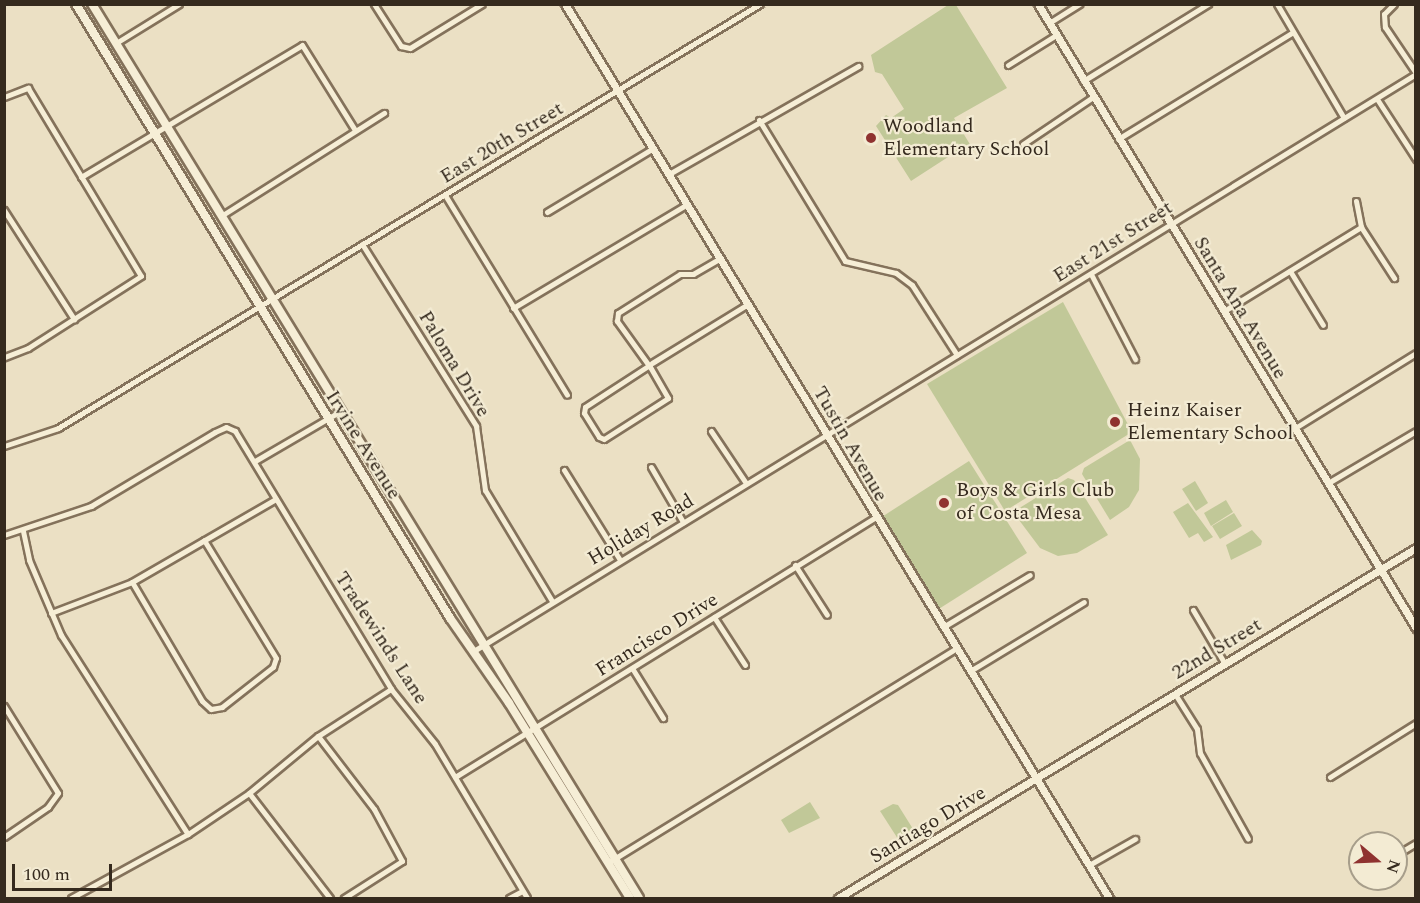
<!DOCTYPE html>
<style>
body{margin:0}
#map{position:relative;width:1420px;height:903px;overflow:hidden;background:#ebe0c4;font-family:Spectral,serif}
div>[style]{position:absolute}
.green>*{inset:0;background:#c1c898}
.roads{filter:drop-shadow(2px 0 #84725b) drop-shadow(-2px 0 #84725b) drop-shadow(0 2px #84725b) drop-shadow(0 -2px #84725b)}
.minor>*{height:5px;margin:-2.5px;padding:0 2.5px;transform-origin:2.5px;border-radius:2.5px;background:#f6eed6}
.tertiary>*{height:7px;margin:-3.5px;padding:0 3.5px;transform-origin:3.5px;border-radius:3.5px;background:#f6eed6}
.secondary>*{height:8px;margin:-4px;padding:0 4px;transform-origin:4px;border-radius:4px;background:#f6eed6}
.dots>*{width:16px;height:16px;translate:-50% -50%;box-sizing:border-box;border:3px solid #f3ebd3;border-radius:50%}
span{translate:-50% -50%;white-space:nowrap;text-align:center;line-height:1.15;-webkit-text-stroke:4.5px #f3ebd3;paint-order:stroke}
.poi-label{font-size:20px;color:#352a1e}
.left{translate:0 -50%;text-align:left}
.street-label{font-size:20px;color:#352a1e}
.frame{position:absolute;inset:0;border:6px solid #352a1e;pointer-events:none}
.north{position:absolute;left:1348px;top:831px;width:60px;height:60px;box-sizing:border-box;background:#f3ebd3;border:2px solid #a79e8b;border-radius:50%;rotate:109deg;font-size:16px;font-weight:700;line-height:24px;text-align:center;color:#352a1e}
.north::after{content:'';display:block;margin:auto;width:21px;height:27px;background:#8f3230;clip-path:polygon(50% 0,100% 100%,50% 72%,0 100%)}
.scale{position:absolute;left:12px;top:864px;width:100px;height:27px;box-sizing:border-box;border:3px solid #352a1e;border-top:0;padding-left:8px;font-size:18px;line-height:21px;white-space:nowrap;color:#352a1e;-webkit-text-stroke:4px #f3ebd3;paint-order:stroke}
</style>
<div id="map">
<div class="green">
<div style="clip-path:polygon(948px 5px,956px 5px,1007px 88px,954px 118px,974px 151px,962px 148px,911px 181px,876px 126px,886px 115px,891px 118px,904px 109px,882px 74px,875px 72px,871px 55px)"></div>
<div style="clip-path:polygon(1063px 302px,1132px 432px,1005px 511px,927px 384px)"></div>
<div style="clip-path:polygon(1130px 440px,1140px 459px,1139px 490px,1129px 507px,1110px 520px,1082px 474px,1084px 468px)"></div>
<div style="clip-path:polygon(969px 461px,1027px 553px,934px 612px,877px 520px)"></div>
<div style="clip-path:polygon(1068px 478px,1074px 480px,1108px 535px,1077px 553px,1058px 556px,1040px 548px,1013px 512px)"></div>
<div style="clip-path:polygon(1195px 481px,1208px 503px,1196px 511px,1182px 489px)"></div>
<div style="clip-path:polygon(1226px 500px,1233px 512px,1211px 526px,1204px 513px)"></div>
<div style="clip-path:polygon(1188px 503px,1213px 537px,1204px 542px,1198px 533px,1189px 538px,1173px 512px)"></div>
<div style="clip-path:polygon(1234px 513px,1242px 526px,1220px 539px,1212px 526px)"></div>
<div style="clip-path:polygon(1252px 530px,1262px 541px,1261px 545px,1231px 560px,1226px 545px)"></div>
<div style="clip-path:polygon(810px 802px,820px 818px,789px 833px,781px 820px)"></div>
<div style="clip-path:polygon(893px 804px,898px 805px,913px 829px,903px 840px,898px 839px,880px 811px)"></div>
</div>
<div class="roads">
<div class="minor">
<div style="left:374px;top:4px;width:50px;rotate:57.3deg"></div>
<div style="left:401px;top:46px;width:9px;rotate:13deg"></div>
<div style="left:410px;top:48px;width:84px;rotate:-31.4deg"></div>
<div style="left:1277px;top:4px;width:132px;rotate:59.6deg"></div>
<div style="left:1394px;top:4px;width:14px;rotate:135deg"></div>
<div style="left:1384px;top:14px;width:13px;rotate:86deg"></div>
<div style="left:1385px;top:27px;width:55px;rotate:56deg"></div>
<div style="left:1049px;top:23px;width:36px;rotate:-32deg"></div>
<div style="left:116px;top:43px;width:74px;rotate:-31.8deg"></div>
<div style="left:1008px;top:65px;width:57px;rotate:-32deg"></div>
<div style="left:1083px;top:81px;width:147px;rotate:-31.6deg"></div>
<div style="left:4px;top:97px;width:26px;rotate:-21deg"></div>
<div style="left:28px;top:88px;width:219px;rotate:59deg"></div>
<div style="left:141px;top:276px;width:134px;rotate:147.5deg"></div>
<div style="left:28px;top:348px;width:26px;rotate:159deg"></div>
<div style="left:1377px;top:99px;width:72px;rotate:57deg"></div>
<div style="left:759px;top:120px;width:165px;rotate:58.6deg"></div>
<div style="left:845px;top:261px;width:52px;rotate:13.2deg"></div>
<div style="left:896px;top:273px;width:20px;rotate:37deg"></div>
<div style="left:912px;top:285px;width:83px;rotate:57.3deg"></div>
<div style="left:1118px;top:139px;width:205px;rotate:-31.4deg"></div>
<div style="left:1023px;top:144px;width:84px;rotate:-33.9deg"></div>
<div style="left:669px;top:174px;width:218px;rotate:-29.7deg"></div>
<div style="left:81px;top:177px;width:257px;rotate:-30.8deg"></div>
<div style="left:302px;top:45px;width:100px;rotate:58.1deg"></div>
<div style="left:445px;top:195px;width:234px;rotate:58.6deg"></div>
<div style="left:1356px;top:201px;width:26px;rotate:79deg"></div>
<div style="left:1361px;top:227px;width:61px;rotate:57.1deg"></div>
<div style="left:4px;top:210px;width:130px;rotate:57.3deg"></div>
<div style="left:547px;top:212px;width:122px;rotate:-31deg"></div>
<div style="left:221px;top:216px;width:193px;rotate:-32.3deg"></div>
<div style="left:362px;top:244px;width:215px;rotate:57.9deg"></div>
<div style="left:476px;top:426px;width:65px;rotate:82deg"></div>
<div style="left:485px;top:490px;width:130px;rotate:58.9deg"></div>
<div style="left:1290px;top:271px;width:63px;rotate:58.6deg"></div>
<div style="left:1091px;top:274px;width:96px;rotate:62.6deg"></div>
<div style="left:513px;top:308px;width:201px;rotate:-30.8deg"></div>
<div style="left:1224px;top:311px;width:161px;rotate:-31.5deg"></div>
<div style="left:652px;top:363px;width:113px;rotate:-31.6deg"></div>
<div style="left:648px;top:366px;width:75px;rotate:146.9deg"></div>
<div style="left:585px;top:407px;width:6px;rotate:99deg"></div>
<div style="left:584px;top:413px;width:28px;rotate:58deg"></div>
<div style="left:599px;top:437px;width:5px;rotate:22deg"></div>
<div style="left:604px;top:439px;width:76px;rotate:-32.6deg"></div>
<div style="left:668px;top:398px;width:36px;rotate:-120deg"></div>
<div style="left:650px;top:367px;width:57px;rotate:-125.7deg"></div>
<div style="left:617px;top:321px;width:8px;rotate:-83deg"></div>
<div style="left:618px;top:313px;width:73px;rotate:-32.2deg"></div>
<div style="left:680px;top:274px;width:13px"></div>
<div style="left:693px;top:274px;width:30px;rotate:-30deg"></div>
<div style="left:1295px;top:428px;width:142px;rotate:-31.8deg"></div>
<div style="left:711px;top:431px;width:63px;rotate:56.1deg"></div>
<div style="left:4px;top:446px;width:57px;rotate:-18.4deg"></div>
<div style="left:58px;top:428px;width:820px;rotate:-31.13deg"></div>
<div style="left:255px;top:461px;width:97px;rotate:-30.3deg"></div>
<div style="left:651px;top:467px;width:64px;rotate:59.8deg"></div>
<div style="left:564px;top:470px;width:106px;rotate:58.1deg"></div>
<div style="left:1328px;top:483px;width:102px;rotate:-30.6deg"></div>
<div style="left:23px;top:531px;width:30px;rotate:78deg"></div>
<div style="left:29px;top:560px;width:82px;rotate:66.9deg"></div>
<div style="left:61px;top:635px;width:236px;rotate:57.5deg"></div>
<div style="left:4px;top:535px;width:92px;rotate:-18.4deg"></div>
<div style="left:91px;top:506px;width:144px;rotate:-30.8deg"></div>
<div style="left:215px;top:432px;width:12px;rotate:-24deg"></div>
<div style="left:226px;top:427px;width:10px;rotate:24deg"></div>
<div style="left:235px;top:431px;width:301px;rotate:58.8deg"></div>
<div style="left:391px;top:689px;width:70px;rotate:51.3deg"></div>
<div style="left:435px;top:744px;width:179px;rotate:59.1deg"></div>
<div style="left:795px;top:565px;width:59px;rotate:57.4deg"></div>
<div style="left:132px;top:582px;width:138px;rotate:59.5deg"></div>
<div style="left:202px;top:701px;width:12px;rotate:42deg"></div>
<div style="left:211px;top:709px;width:11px;rotate:-10deg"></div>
<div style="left:222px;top:707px;width:65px;rotate:-38.1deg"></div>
<div style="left:273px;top:667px;width:9px;rotate:-72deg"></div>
<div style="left:276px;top:658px;width:138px;rotate:-121.4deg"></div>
<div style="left:1193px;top:610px;width:63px;rotate:59.3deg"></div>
<div style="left:51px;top:613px;width:87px;rotate:-20.9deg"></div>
<div style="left:132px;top:582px;width:166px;rotate:-30deg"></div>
<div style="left:714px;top:617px;width:57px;rotate:57.1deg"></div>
<div style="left:943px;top:627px;width:101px;rotate:-30.9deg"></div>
<div style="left:472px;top:652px;width:1107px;rotate:-31.48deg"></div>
<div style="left:632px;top:668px;width:59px;rotate:58.2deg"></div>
<div style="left:970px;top:671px;width:133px;rotate:-31.2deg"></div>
<div style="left:1175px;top:694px;width:41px;rotate:57.8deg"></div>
<div style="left:1197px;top:729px;width:24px;rotate:83deg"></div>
<div style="left:1200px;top:753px;width:98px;rotate:60.8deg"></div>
<div style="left:4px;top:706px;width:102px;rotate:58.2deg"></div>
<div style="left:58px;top:793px;width:17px;rotate:126deg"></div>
<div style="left:48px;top:807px;width:53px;rotate:145.7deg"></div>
<div style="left:318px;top:736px;width:92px;rotate:52.5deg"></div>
<div style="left:374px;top:809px;width:59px;rotate:61.7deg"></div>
<div style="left:402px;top:861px;width:69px;rotate:147.5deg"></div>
<div style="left:455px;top:777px;width:493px;rotate:-31.7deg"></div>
<div style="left:1330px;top:777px;width:102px;rotate:-32.1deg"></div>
<div style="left:249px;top:793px;width:133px;rotate:52.4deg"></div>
<div style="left:1396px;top:855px;width:23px;rotate:-31deg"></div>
<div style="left:609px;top:862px;width:409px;rotate:-31.6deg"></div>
<div style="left:1089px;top:865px;width:53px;rotate:-29.5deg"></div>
<div style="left:71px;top:898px;width:133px;rotate:-28.7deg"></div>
<div style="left:188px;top:834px;width:73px;rotate:-33.9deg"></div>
<div style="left:249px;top:793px;width:89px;rotate:-39.6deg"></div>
<div style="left:318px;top:736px;width:87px;rotate:-32.8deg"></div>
<div style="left:509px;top:898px;width:15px;rotate:-28deg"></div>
</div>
<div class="tertiary">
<div style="left:565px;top:4px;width:1047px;rotate:58.68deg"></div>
<div style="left:1038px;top:4px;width:730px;rotate:58.79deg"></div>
<div style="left:838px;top:898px;width:676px;rotate:-31.2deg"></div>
</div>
<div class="secondary">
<div style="left:76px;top:4px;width:719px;rotate:58.65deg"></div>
<div style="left:450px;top:618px;width:103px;rotate:55.2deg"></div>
<div style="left:509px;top:703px;width:229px;rotate:58.2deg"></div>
<div style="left:92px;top:4px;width:1048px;rotate:58.54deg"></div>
</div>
</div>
<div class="dots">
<div style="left:871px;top:138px;background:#8f3230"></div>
<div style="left:1115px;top:422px;background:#8f3230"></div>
<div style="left:944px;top:503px;background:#8f3230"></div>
</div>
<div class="poi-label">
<span class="left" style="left:883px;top:138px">Woodland<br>Elementary School</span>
<span class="left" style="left:1127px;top:422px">Heinz Kaiser<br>Elementary School</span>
<span class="left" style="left:956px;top:502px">Boys &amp; Girls Club<br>of Costa Mesa</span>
</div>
<div class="street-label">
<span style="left:502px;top:143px;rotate:-31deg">East 20th Street</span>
<span style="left:1113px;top:242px;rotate:-32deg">East 21st Street</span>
<span style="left:1240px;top:308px;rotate:59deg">Santa Ana Avenue</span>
<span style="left:454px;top:364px;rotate:59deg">Paloma Drive</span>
<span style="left:850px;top:444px;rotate:60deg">Tustin Avenue</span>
<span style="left:363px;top:445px;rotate:58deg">Irvine Avenue</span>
<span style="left:641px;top:530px;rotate:-31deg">Holiday Road</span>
<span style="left:657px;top:635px;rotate:-32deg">Francisco Drive</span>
<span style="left:381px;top:638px;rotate:57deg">Tradewinds Lane</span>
<span style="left:1217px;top:649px;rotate:-31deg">22nd Street</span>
<span style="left:928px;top:825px;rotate:-31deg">Santiago Drive</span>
</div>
<div class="frame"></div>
<div class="north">N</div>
<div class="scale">100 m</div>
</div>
